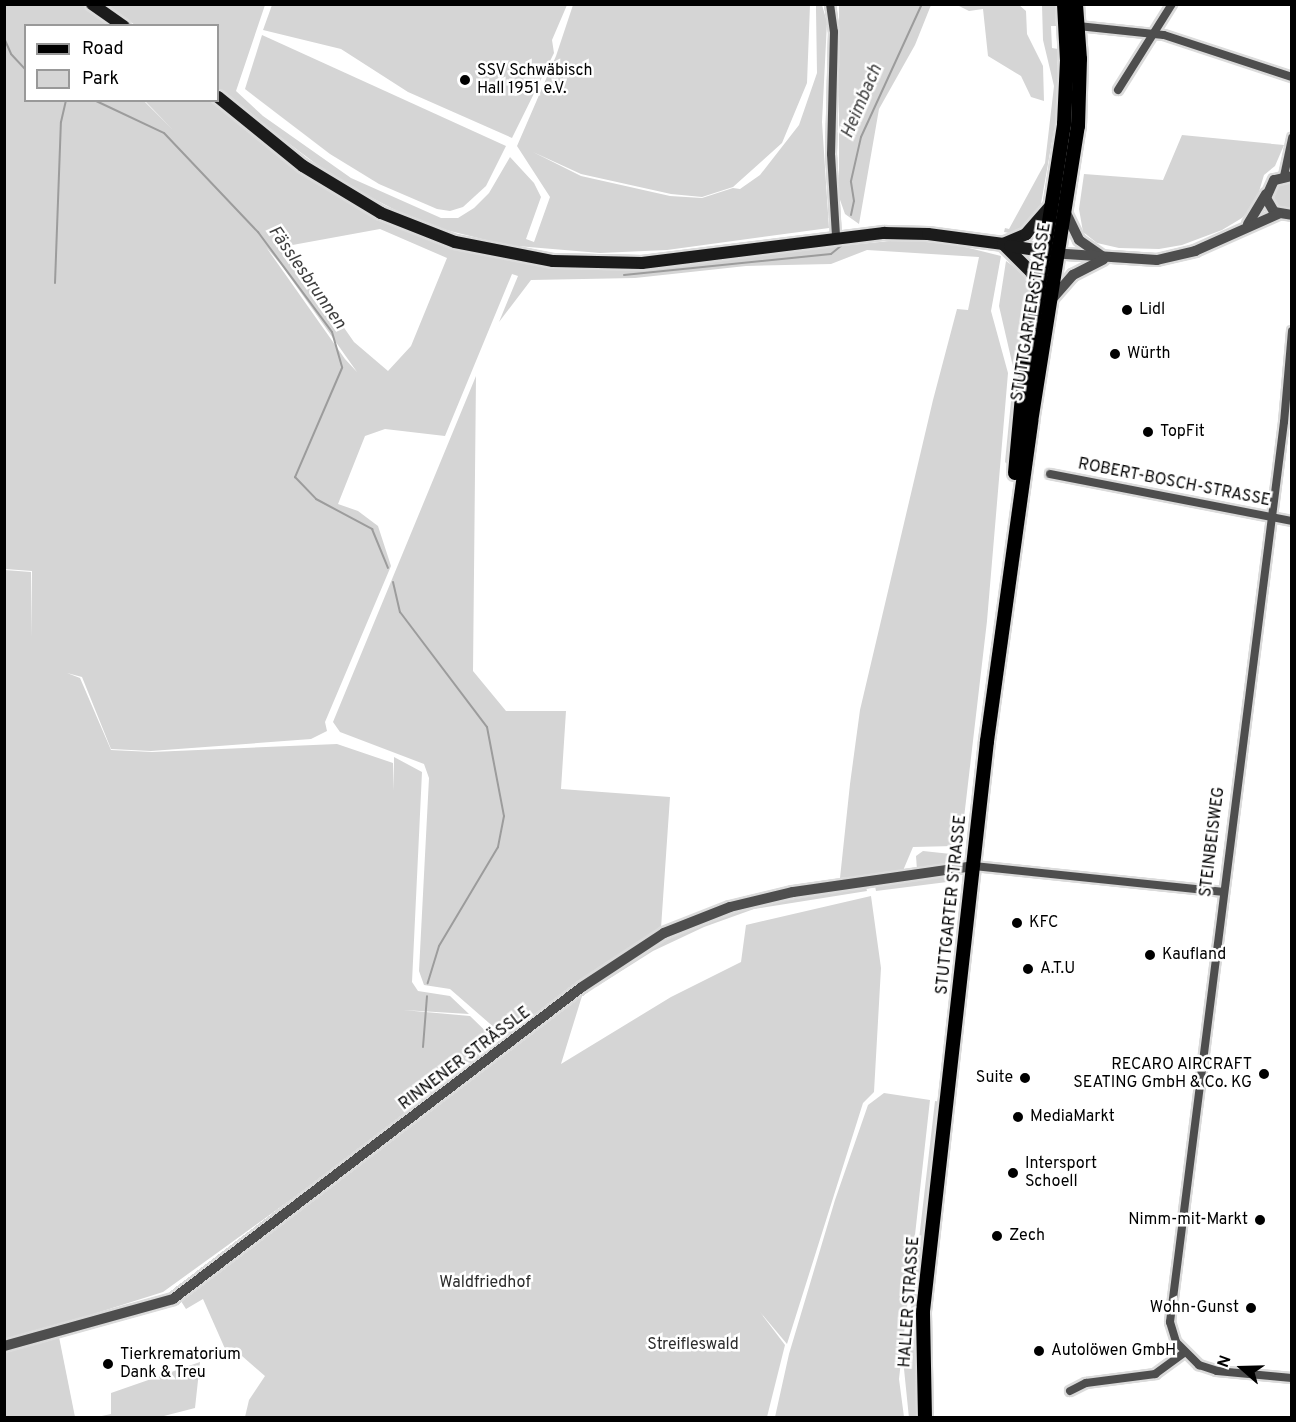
<!DOCTYPE html>
<meta charset="utf-8">
<style>
body{margin:0}
#map{position:relative;width:1296px;height:1422px;overflow:hidden;background:#fff;font-family:Overpass,sans-serif}
div>[style]{position:absolute}
.green>*{inset:0;background:#d5d5d5}
.stream>*{height:2px;margin:-1px;padding:0 1px;transform-origin:1px;border-radius:1px;background:#9c9c9c}
.roads{filter:drop-shadow(2px 0 #dbdbdb) drop-shadow(-2px 0 #dbdbdb) drop-shadow(0 2px #dbdbdb) drop-shadow(0 -2px #dbdbdb)}
.minor>*{height:8px;margin:-4px;padding:0 4px;transform-origin:4px;border-radius:4px;background:#4e4e4e}
.tertiary>*{height:10px;margin:-5px;padding:0 5px;transform-origin:5px;border-radius:5px;background:#4e4e4e}
.secondary>*{height:12px;margin:-6px;padding:0 6px;transform-origin:6px;border-radius:6px;background:#1b1b1b}
.primary>*{height:14px;margin:-7px;padding:0 7px;transform-origin:7px;border-radius:7px;background:#000}
.dots>*{width:16px;height:16px;translate:-50% -50%;box-sizing:border-box;border:3px solid #fff;border-radius:50%}
span{translate:-50% -50%;white-space:nowrap;text-align:center;line-height:1.15;-webkit-text-stroke:5px #fff;paint-order:stroke}
.poi-label{font-size:16px;color:#000}
.left{translate:0 -50%;text-align:left}
.right{translate:-100% -50%;text-align:right}
.street-label{font-size:16px;color:#000}
.park-label{font-size:16px;color:#2c2c2c}
.water-label{font-size:18px;color:#3d3d3d;font-style:italic}
.frame{position:absolute;inset:0;border:6px solid #000;pointer-events:none}
.legend{position:absolute;left:24px;top:24px;width:195px;height:78px;box-sizing:border-box;background:#fff;border:2px solid #999;margin:0;padding:8px 10px;list-style:none;font-size:18px;color:#000}
.legend li{display:flex;align-items:center;gap:12px;height:30px}
.legend b{width:30px;border:2px solid #999}
.north{position:absolute;left:1212px;top:1338px;width:60px;height:60px;-webkit-text-stroke:4px #fff;paint-order:stroke;rotate:290deg;font-size:16px;font-weight:700;line-height:24px;text-align:center;color:#000}
.north::after{content:'';display:block;margin:auto;width:21px;height:27px;background:#000;clip-path:polygon(50% 0,100% 100%,50% 72%,0 100%)}
</style>
<div id="map">
<div class="green">
<div style="clip-path:polygon(evenodd,5px 4px,84px 5px,111px 25px,26px 26px,26px 100px,144px 101px,173px 130px,145px 101px,213px 101px,317px 182px,431px 239px,471px 251px,516px 260px,682px 262px,899px 240px,953px 244px,1001px 256px,991px 311px,1008px 373px,987px 621px,962px 835px,954px 846px,913px 847px,902px 873px,840px 878px,850px 784px,860px 710px,933px 400px,957px 309px,968px 310px,979px 257px,867px 250px,831px 264px,746px 266px,635px 278px,531px 280px,499px 322px,518px 276px,512px 274px,445px 436px,385px 429px,365px 436px,338px 504px,358px 511px,378px 526px,391px 566px,325px 722px,327px 731px,311px 739px,151px 751px,111px 749px,82px 677px,67px 673px,80px 678px,111px 750px,152px 752px,337px 744px,393px 763px,394px 791px,394px 757px,422px 772px,412px 982px,418px 991px,450px 996px,469px 1014px,403px 1010px,470px 1016px,502px 1047px,163px 1292px,5px 1342px,5px 570px,31px 572px,32px 638px,32px 571px,5px 569px,4px 156px,11px 149px,5px 155px,5px 4px,380px 229px,447px 258px,411px 346px,388px 371px,354px 342px,287px 246px,380px 229px,5px 4px,266px 247px,282px 266px,357px 372px,345px 359px,266px 247px)"></div>
<div style="clip-path:polygon(955px 4px,1019px 5px,1026px 11px,1027px 34px,1043px 66px,1044px 101px,1031px 97px,1021px 76px,988px 56px,983px 9px,969px 11px)"></div>
<div style="clip-path:polygon(105px 5px,265px 5px,236px 91px,263px 116px,351px 178px,441px 218px,458px 218px,474px 208px,489px 193px,510px 157px,534px 183px,541px 197px,526px 239px,534px 242px,550px 197px,517px 146px,556px 56px,573px 5px,810px 5px,807px 83px,782px 143px,733px 187px,702px 197px,671px 194px,581px 174px,533px 152px,581px 176px,670px 196px,702px 198px,733px 188px,740px 189px,760px 175px,799px 125px,817px 73px,816px 10px,816px 5px,822px 5px,827px 22px,822px 122px,829px 228px,667px 250px,600px 253px,506px 245px,446px 230px,395px 210px,336px 179px,218px 90px,218px 26px,135px 25px)"></div>
<div style="clip-path:polygon(272px 5px,567px 5px,552px 40px,554px 53px,512px 138px,408px 92px,341px 49px,263px 30px)"></div>
<div style="clip-path:polygon(839px 5px,931px 5px,915px 45px,879px 109px,859px 224px,845px 214px,839px 197px)"></div>
<div style="clip-path:polygon(1042px 5px,1055px 5px,1056px 26px,1051px 26px,1052px 48px,1058px 49px,1056px 119px,1040px 209px,1031px 223px,1009px 233px,1004px 232px,1005px 228px,1009px 229px,1045px 163px,1054px 86px,1043px 40px)"></div>
<div style="clip-path:polygon(262px 35px,506px 146px,486px 186px,463px 207px,450px 211px,437px 209px,379px 184px,330px 154px,245px 89px)"></div>
<div style="clip-path:polygon(1182px 135px,1284px 145px,1275px 166px,1264px 175px,1255px 205px,1242px 218px,1222px 230px,1182px 245px,1159px 249px,1119px 248px,1097px 243px,1083px 232px,1079px 209px,1084px 174px,1163px 180px)"></div>
<div style="clip-path:polygon(1291px 180px,1291px 209px,1276px 207px,1270px 198px,1274px 184px)"></div>
<div style="clip-path:polygon(1006px 261px,1026px 275px,1030px 296px,1008px 465px,1005px 462px,1014px 371px,999px 306px)"></div>
<div style="clip-path:polygon(476px 376px,473px 671px,506px 711px,566px 711px,561px 789px,670px 797px,661px 928px,605px 963px,511px 1036px,504px 1036px,450px 989px,424px 985px,419px 971px,429px 778px,424px 764px,340px 732px,333px 722px)"></div>
<div style="clip-path:polygon(923px 851px,951px 854px,949px 864px,917px 870px,916px 856px)"></div>
<div style="clip-path:polygon(950px 874px,947px 882px,876px 891px,875px 886px)"></div>
<div style="clip-path:polygon(866px 887px,867px 891px,754px 909px,704px 927px,653px 951px,596px 987px,591px 987px,657px 942px,724px 911px)"></div>
<div style="clip-path:polygon(871px 896px,881px 968px,874px 1092px,863px 1103px,787px 1344px,760px 1312px,785px 1345px,767px 1417px,245px 1417px,249px 1400px,265px 1376px,234px 1349px,226px 1351px,203px 1299px,186px 1309px,179px 1298px,582px 996px,561px 1064px,671px 997px,741px 962px,746px 925px)"></div>
<div style="clip-path:polygon(884px 1093px,930px 1100px,899px 1379px,904px 1417px,775px 1417px,789px 1354px,835px 1200px,868px 1105px)"></div>
<div style="clip-path:polygon(935px 1101px,942px 1102px,914px 1334px,918px 1417px,909px 1418px,904px 1369px)"></div>
<div style="clip-path:polygon(58px 1332px,75px 1417px,5px 1417px,4px 1347px)"></div>
<div style="clip-path:polygon(200px 1362px,195px 1408px,160px 1417px,97px 1417px,111px 1414px,111px 1393px)"></div>
</div>
<div class="stream">
<div style="left:4px;top:38px;width:17px;rotate:66deg"></div>
<div style="left:11px;top:54px;width:22px;rotate:47deg"></div>
<div style="left:94px;top:100px;width:77px;rotate:25.2deg"></div>
<div style="left:164px;top:133px;width:137px;rotate:46.5deg"></div>
<div style="left:258px;top:232px;width:124px;rotate:53.5deg"></div>
<div style="left:332px;top:332px;width:37px;rotate:74deg"></div>
<div style="left:342px;top:368px;width:119px;rotate:113.3deg"></div>
<div style="left:295px;top:477px;width:30px;rotate:46deg"></div>
<div style="left:316px;top:499px;width:64px;rotate:28.2deg"></div>
<div style="left:372px;top:529px;width:42px;rotate:67.7deg"></div>
<div style="left:851px;top:215px;width:14px;rotate:-78deg"></div>
<div style="left:854px;top:201px;width:20px;rotate:-99deg"></div>
<div style="left:851px;top:181px;width:45px;rotate:-77.2deg"></div>
<div style="left:861px;top:137px;width:146px;rotate:-65.4deg"></div>
<div style="left:624px;top:275px;width:208px;rotate:-5.8deg"></div>
<div style="left:831px;top:254px;width:13px;rotate:-39deg"></div>
<div style="left:55px;top:283px;width:161px;rotate:-87.9deg"></div>
<div style="left:61px;top:122px;width:23px;rotate:-77deg"></div>
<div style="left:393px;top:582px;width:31px;rotate:77deg"></div>
<div style="left:400px;top:612px;width:144px;rotate:52.9deg"></div>
<div style="left:487px;top:727px;width:91px;rotate:79.2deg"></div>
<div style="left:504px;top:816px;width:32px;rotate:101deg"></div>
<div style="left:498px;top:847px;width:115px;rotate:120.8deg"></div>
<div style="left:439px;top:946px;width:39px;rotate:107deg"></div>
<div style="left:423px;top:1047px;width:51px;rotate:-85.5deg"></div>
</div>
<div class="roads">
<div class="minor">
<div style="left:830px;top:4px;width:28px;rotate:82deg"></div>
<div style="left:834px;top:32px;width:122px;rotate:91.4deg"></div>
<div style="left:831px;top:154px;width:82px;rotate:86.5deg"></div>
<div style="left:1078px;top:26px;width:86px;rotate:6deg"></div>
<div style="left:1164px;top:35px;width:135px;rotate:18.2deg"></div>
<div style="left:1118px;top:90px;width:102px;rotate:-57.9deg"></div>
<div style="left:1284px;top:176px;width:39px;rotate:-78deg"></div>
<div style="left:1292px;top:331px;width:91px;rotate:95deg"></div>
<div style="left:1284px;top:422px;width:907px;rotate:97.22deg"></div>
<div style="left:1170px;top:1322px;width:21px;rotate:73deg"></div>
<div style="left:1176px;top:1342px;width:33px;rotate:45deg"></div>
<div style="left:1199px;top:1365px;width:19px;rotate:18deg"></div>
<div style="left:1217px;top:1371px;width:75px;rotate:5.3deg"></div>
<div style="left:1050px;top:474px;width:247px;rotate:11deg"></div>
<div style="left:973px;top:866px;width:251px;rotate:5.9deg"></div>
<div style="left:1070px;top:1391px;width:18px;rotate:-27deg"></div>
<div style="left:1086px;top:1383px;width:70px;rotate:-7.4deg"></div>
<div style="left:1155px;top:1374px;width:36px;rotate:-36deg"></div>
</div>
<div class="tertiary">
<div style="left:1292px;top:176px;width:18px;rotate:167deg"></div>
<div style="left:1274px;top:180px;width:20px;rotate:114deg"></div>
<div style="left:1266px;top:198px;width:16px;rotate:60deg"></div>
<div style="left:1274px;top:212px;width:18px;rotate:9deg"></div>
<div style="left:1065px;top:211px;width:32px;rotate:64deg"></div>
<div style="left:1079px;top:240px;width:29px;rotate:35deg"></div>
<div style="left:1248px;top:224px;width:35px;rotate:-59deg"></div>
<div style="left:1051px;top:253px;width:106px;rotate:3.8deg"></div>
<div style="left:1157px;top:260px;width:39px;rotate:-13deg"></div>
<div style="left:1195px;top:251px;width:91px;rotate:-24deg"></div>
<div style="left:1052px;top:299px;width:32px;rotate:-49deg"></div>
<div style="left:1073px;top:275px;width:34px;rotate:-27deg"></div>
<div style="left:4px;top:1346px;width:175px;rotate:-15.5deg"></div>
<div style="left:173px;top:1299px;width:514px;rotate:-37.34deg"></div>
<div style="left:582px;top:987px;width:98px;rotate:-33.4deg"></div>
<div style="left:664px;top:933px;width:71px;rotate:-21.5deg"></div>
<div style="left:730px;top:907px;width:65px;rotate:-13.4deg"></div>
<div style="left:793px;top:892px;width:182px;rotate:-8.2deg"></div>
</div>
<div class="secondary">
<div style="left:92px;top:4px;width:39px;rotate:35deg"></div>
<div style="left:218px;top:97px;width:109px;rotate:39.1deg"></div>
<div style="left:303px;top:166px;width:91px;rotate:31.1deg"></div>
<div style="left:381px;top:213px;width:79px;rotate:21.4deg"></div>
<div style="left:455px;top:242px;width:100px;rotate:11deg"></div>
<div style="left:553px;top:261px;width:89px;rotate:1.3deg"></div>
<div style="left:642px;top:263px;width:244px;rotate:-7.1deg"></div>
<div style="left:884px;top:233px;width:44px;rotate:1.3deg"></div>
<div style="left:928px;top:234px;width:76px;rotate:7.6deg"></div>
<div style="left:1003px;top:244px;width:25px;rotate:-23deg"></div>
<div style="left:1026px;top:234px;width:37px;rotate:-49deg"></div>
<div style="left:1003px;top:244px;width:40px;rotate:45deg"></div>
<div style="left:1031px;top:272px;width:16px;rotate:63deg"></div>
<div style="left:1010px;top:246px;width:25px;rotate:9deg"></div>
</div>
<div class="primary">
<div style="left:1015px;top:473px;width:77px;rotate:-84.8deg"></div>
<div style="left:1022px;top:396px;width:275px;rotate:-81.2deg"></div>
<div style="left:1064px;top:124px;width:63px;rotate:-87.3deg"></div>
<div style="left:1067px;top:61px;width:57px;rotate:-93deg"></div>
<div style="left:925px;top:1418px;width:107px;rotate:-91.1deg"></div>
<div style="left:923px;top:1311px;width:574px;rotate:-83.59deg"></div>
<div style="left:987px;top:741px;width:322px;rotate:-82.1deg"></div>
<div style="left:1031px;top:422px;width:300px;rotate:-81deg"></div>
<div style="left:1078px;top:126px;width:67px;rotate:-88.3deg"></div>
<div style="left:1080px;top:59px;width:55px;rotate:-94.2deg"></div>
</div>
</div>
<div class="dots">
<div style="left:465px;top:80px;background:#000"></div>
<div style="left:1127px;top:310px;background:#000"></div>
<div style="left:1115px;top:354px;background:#000"></div>
<div style="left:1148px;top:432px;background:#000"></div>
<div style="left:1017px;top:923px;background:#000"></div>
<div style="left:1150px;top:955px;background:#000"></div>
<div style="left:1028px;top:969px;background:#000"></div>
<div style="left:1264px;top:1074px;background:#000"></div>
<div style="left:1025px;top:1078px;background:#000"></div>
<div style="left:1018px;top:1117px;background:#000"></div>
<div style="left:1013px;top:1173px;background:#000"></div>
<div style="left:1260px;top:1220px;background:#000"></div>
<div style="left:997px;top:1236px;background:#000"></div>
<div style="left:1251px;top:1308px;background:#000"></div>
<div style="left:1039px;top:1351px;background:#000"></div>
<div style="left:108px;top:1364px;background:#000"></div>
</div>
<div class="poi-label">
<span class="left" style="left:477px;top:80px">SSV Schwäbisch<br>Hall 1951 e.V.</span>
<span class="left" style="left:1139px;top:310px">Lidl</span>
<span class="left" style="left:1127px;top:354px">Würth</span>
<span class="left" style="left:1160px;top:432px">TopFit</span>
<span class="left" style="left:1029px;top:923px">KFC</span>
<span class="left" style="left:1162px;top:955px">Kaufland</span>
<span class="left" style="left:1040px;top:969px">A.T.U</span>
<span class="right" style="left:1252px;top:1074px">RECARO AIRCRAFT<br>SEATING GmbH &amp; Co. KG</span>
<span class="right" style="left:1013px;top:1078px">Suite</span>
<span class="left" style="left:1030px;top:1117px">MediaMarkt</span>
<span class="left" style="left:1025px;top:1173px">Intersport<br>Schoell</span>
<span class="right" style="left:1248px;top:1220px">Nimm-mit-Markt</span>
<span class="left" style="left:1009px;top:1236px">Zech</span>
<span class="right" style="left:1239px;top:1308px">Wohn-Gunst</span>
<span class="left" style="left:1051px;top:1351px">Autolöwen GmbH</span>
<span class="left" style="left:120px;top:1364px">Tierkrematorium<br>Dank &amp; Treu</span>
</div>
<div class="street-label">
<span style="left:1032px;top:312px;rotate:-81deg">STUTTGARTER STRASSE</span>
<span style="left:1174px;top:483px;rotate:11deg">ROBERT-BOSCH-STRASSE</span>
<span style="left:1213px;top:842px;rotate:-83deg">STEINBEISWEG</span>
<span style="left:952px;top:905px;rotate:-84deg">STUTTGARTER STRASSE</span>
<span style="left:465px;top:1059px;rotate:-37deg">RINNENER STRÄSSLE</span>
<span style="left:910px;top:1302px;rotate:-86deg">HALLER STRASSE</span>
</div>
<div class="park-label">
<span style="left:485px;top:1283px">Waldfriedhof</span>
<span style="left:693px;top:1345px">Streifleswald</span>
</div>
<div class="water-label">
<span style="left:863px;top:102px;rotate:-67deg">Heimbach</span>
<span style="left:306px;top:278px;rotate:55deg">Fässlesbrunnen</span>
</div>
<div class="frame"></div>
<ul class="legend">
<li><b style="height:8px;background:#000"></b>Road</li>
<li><b style="height:16px;background:#d5d5d5"></b>Park</li>
</ul>
<div class="north">N</div>
</div>
